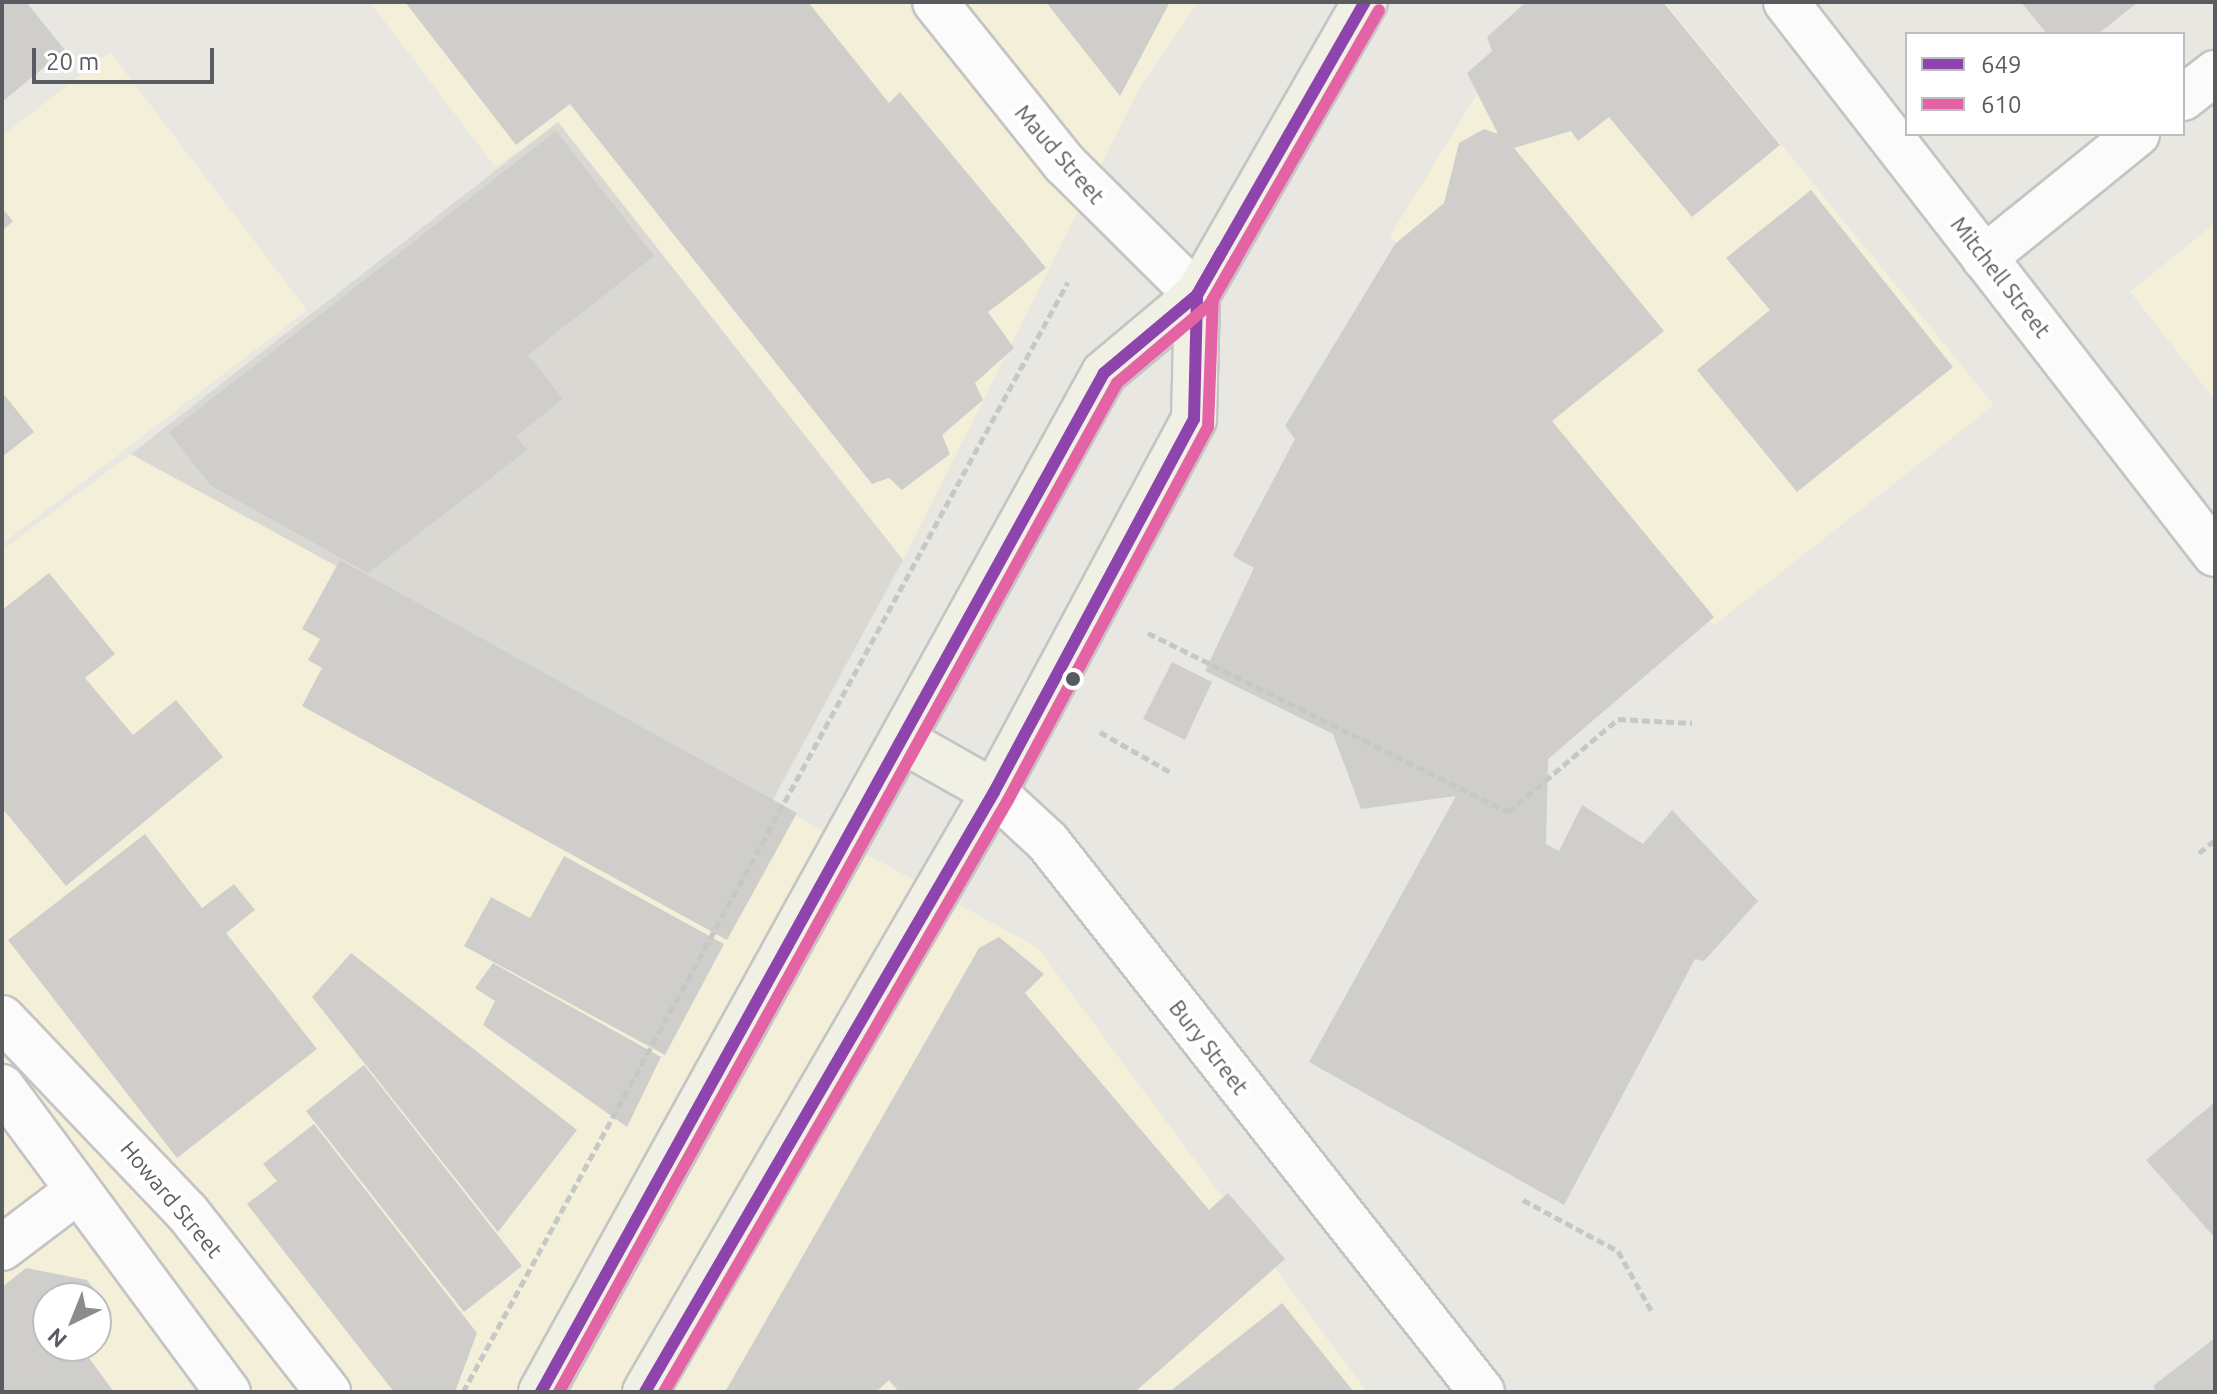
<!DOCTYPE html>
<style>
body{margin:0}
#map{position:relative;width:2217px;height:1394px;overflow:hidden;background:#e8e7e2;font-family:Ubuntu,sans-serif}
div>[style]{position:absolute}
.commercial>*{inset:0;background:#f4efd9}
.industrial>*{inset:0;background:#d9d8d3}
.building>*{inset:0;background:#cfcecb}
.path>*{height:5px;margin-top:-2.5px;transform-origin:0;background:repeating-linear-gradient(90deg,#c4c9c6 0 8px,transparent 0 12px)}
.roads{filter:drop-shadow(2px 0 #c4c4c3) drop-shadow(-2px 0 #c4c4c3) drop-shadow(0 2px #c4c4c3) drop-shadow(0 -2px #c4c4c3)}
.minor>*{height:44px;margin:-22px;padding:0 22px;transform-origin:22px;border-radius:22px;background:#fcfbfb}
.secondary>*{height:44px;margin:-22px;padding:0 22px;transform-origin:22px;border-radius:22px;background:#fcfbfb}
.primary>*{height:44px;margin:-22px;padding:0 22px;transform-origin:22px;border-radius:22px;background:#f1f0e5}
.bus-1>*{height:12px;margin:-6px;padding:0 6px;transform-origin:6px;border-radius:6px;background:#8e44ad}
.bus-2>*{height:12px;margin:-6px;padding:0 6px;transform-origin:6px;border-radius:6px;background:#e463a4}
.dots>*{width:22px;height:22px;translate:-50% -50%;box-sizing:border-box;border:4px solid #fff;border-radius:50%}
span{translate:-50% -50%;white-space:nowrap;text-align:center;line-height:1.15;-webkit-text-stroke:8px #fff;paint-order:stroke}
.street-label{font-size:22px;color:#585b60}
.frame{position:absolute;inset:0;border:4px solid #585b60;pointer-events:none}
.legend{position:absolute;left:1905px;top:32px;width:280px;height:104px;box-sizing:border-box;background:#fff;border:2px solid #bcbdbf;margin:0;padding:10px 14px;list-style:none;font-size:24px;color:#585b60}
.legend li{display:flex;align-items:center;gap:16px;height:40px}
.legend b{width:40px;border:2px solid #bcbdbf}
.north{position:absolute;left:32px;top:1282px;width:80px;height:80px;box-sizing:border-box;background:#fff;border:2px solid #bcbdbf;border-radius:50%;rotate:223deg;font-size:22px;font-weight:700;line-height:32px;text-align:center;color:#585b60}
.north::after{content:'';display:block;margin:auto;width:28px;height:36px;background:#8a8c8e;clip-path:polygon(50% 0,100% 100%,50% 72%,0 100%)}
.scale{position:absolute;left:32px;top:48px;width:182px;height:36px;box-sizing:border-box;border:4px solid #585b60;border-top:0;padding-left:10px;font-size:24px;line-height:28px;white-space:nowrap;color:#585b60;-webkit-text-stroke:6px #fff;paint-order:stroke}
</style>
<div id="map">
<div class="commercial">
<div style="clip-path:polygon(370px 2px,1198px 2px,1140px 87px,903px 560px,558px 123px,495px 167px)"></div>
<div style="clip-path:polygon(1533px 2px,1665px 2px,1994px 405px,1714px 625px,1390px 236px)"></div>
<div style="clip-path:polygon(110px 52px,307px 310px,2px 544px,2px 136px)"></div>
<div style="clip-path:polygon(2215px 223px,2215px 400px,2130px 292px)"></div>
<div style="clip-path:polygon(evenodd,131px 454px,1037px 947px,1367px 1392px,2px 1392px,2px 550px,131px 454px,48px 1298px,96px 1298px,96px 1346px,48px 1346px,48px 1298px)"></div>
</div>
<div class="industrial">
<div style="clip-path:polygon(558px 122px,903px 560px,771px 803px,131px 454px)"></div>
</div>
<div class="building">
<div style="clip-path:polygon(2px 2px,26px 2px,65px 50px,2px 102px)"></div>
<div style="clip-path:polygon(405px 2px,808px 2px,889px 103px,900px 92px,1046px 268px,988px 312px,1014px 348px,975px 383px,983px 400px,942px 435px,950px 454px,902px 490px,889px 478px,872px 484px,570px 104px,516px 145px)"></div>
<div style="clip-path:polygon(1046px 2px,1170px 2px,1120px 96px)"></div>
<div style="clip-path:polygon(1526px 2px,1663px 2px,1780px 145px,1692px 217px,1609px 117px,1578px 141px,1571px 131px,1514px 148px,1664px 331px,1552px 421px,1714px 617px,1548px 759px,1546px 844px,1559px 851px,1582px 805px,1643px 844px,1672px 810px,1758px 901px,1704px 961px,1695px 959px,1564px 1205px,1309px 1062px,1456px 796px,1361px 809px,1333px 734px,1205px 671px,1254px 568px,1233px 556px,1295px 439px,1285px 426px,1395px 244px,1444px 203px,1459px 143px,1484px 129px,1498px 134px,1467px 73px,1492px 51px,1487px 37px)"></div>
<div style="clip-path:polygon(2021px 2px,2138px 2px,2098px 34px,2047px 34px)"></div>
<div style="clip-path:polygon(556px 131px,654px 256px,528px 355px,563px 399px,516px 436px,527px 450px,368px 573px,210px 485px,169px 432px)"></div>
<div style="clip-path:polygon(1811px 190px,1953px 367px,1797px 492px,1697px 370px,1770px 310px,1726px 258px)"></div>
<div style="clip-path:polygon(2px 208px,13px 221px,2px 231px)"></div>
<div style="clip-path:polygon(2px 392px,34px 432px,2px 457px)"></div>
<div style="clip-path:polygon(340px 560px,797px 813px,727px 940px,302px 706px,322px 668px,308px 660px,320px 639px,302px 629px)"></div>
<div style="clip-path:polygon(49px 573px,115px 654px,85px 678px,133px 735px,176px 700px,223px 757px,66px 886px,2px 808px,2px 610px)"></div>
<div style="clip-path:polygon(1172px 662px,1212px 682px,1185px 740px,1143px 719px)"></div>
<div style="clip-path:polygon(145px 834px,202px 908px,234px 884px,255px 910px,226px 933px,317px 1049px,177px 1158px,8px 940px)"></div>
<div style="clip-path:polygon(564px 856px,724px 944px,665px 1055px,464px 946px,491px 897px,530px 918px)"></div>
<div style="clip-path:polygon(999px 937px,1044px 974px,1025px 993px,1209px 1210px,1228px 1193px,1285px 1259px,1135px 1392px,899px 1392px,889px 1380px,876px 1392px,725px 1392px,979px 948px)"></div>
<div style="clip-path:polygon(351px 953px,577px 1130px,498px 1232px,312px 997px)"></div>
<div style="clip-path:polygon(493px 963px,661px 1057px,627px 1127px,483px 1025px,495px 1001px,475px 988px)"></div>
<div style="clip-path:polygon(364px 1065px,522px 1266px,464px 1312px,306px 1111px)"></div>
<div style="clip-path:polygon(2215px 1102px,2215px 1238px,2146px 1160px)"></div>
<div style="clip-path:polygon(314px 1124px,477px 1333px,455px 1392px,394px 1392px,247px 1204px,277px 1181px,263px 1164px)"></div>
<div style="clip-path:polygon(26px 1268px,87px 1280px,111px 1311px,96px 1323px,96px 1298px,48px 1298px,48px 1346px,80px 1346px,114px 1392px,2px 1392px,2px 1287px)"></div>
<div style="clip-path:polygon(1282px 1303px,1354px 1392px,1169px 1392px)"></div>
<div style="clip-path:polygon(2215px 1338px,2215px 1392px,2157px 1392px,2153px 1386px)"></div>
</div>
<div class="path">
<div style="left:1148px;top:633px;width:402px;rotate:26.4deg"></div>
<div style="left:1508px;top:812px;width:144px;rotate:-40.2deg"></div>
<div style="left:1618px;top:719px;width:74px;rotate:3.1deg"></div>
<div style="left:1100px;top:732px;width:83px;rotate:29.7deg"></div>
<div style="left:2199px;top:853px;width:21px;rotate:-39deg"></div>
<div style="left:1523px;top:1200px;width:108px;rotate:28.2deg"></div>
<div style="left:1618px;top:1251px;width:68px;rotate:60.8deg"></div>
<div style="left:463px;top:1392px;width:1264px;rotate:-61.41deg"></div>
</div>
<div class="roads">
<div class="minor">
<div style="left:935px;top:2px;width:208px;rotate:51.3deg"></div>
<div style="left:1065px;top:164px;width:186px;rotate:44.8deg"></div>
<div style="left:1786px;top:2px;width:699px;rotate:52.15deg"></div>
<div style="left:2183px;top:98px;width:41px;rotate:-38deg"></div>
<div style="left:1984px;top:258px;width:197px;rotate:-39deg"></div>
<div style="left:994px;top:792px;width:72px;rotate:42.8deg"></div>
<div style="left:1047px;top:841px;width:702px;rotate:51.71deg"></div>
<div style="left:2px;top:1248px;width:93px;rotate:-37.1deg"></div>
</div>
<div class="secondary">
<div style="left:2px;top:1018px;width:268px;rotate:46.4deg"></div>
<div style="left:187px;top:1212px;width:229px;rotate:51.9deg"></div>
<div style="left:2px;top:1087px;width:380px;rotate:53.5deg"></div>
</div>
<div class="primary">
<div style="left:902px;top:740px;width:106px;rotate:29.5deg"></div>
<div style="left:541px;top:1392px;width:1164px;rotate:-61.08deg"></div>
<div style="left:1104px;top:373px;width:121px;rotate:-40deg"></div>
<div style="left:1197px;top:295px;width:338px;rotate:-60.2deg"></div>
<div style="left:645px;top:1392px;width:694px;rotate:-59.81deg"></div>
<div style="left:994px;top:792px;width:423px;rotate:-61.8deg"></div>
<div style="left:1194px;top:419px;width:124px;rotate:-88.6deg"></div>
</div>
</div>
<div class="bus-1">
<div style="left:541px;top:1392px;width:1164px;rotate:-61.08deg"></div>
<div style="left:1104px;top:373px;width:121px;rotate:-40deg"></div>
<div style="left:1197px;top:295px;width:338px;rotate:-60.2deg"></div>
<div style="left:645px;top:1392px;width:694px;rotate:-59.81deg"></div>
<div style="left:994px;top:792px;width:423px;rotate:-61.8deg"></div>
<div style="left:1194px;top:419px;width:124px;rotate:-88.6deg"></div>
<div style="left:1197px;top:295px;width:51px;rotate:-60.4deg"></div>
</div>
<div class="bus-2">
<div style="left:559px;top:1392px;width:1153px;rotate:-61.06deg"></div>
<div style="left:1117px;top:383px;width:122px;rotate:-40.3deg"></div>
<div style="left:1210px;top:304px;width:339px;rotate:-60.1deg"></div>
<div style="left:664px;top:1392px;width:685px;rotate:-59.84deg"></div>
<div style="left:1008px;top:800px;width:423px;rotate:-61.8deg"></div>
<div style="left:1208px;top:427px;width:128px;rotate:-87.8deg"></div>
<div style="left:1213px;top:299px;width:46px;rotate:-60.1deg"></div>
</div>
<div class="dots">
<div style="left:1073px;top:679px;background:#585b60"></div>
</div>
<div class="street-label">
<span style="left:1060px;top:154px;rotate:49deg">Maud Street</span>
<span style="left:2001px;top:277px;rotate:52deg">Mitchell Street</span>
<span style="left:1209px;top:1047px;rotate:52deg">Bury Street</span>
<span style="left:172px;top:1199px;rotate:50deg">Howard Street</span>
</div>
<div class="frame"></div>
<ul class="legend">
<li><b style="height:10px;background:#8e44ad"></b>649</li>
<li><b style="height:10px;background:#e463a4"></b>610</li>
</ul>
<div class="north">N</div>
<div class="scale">20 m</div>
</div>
